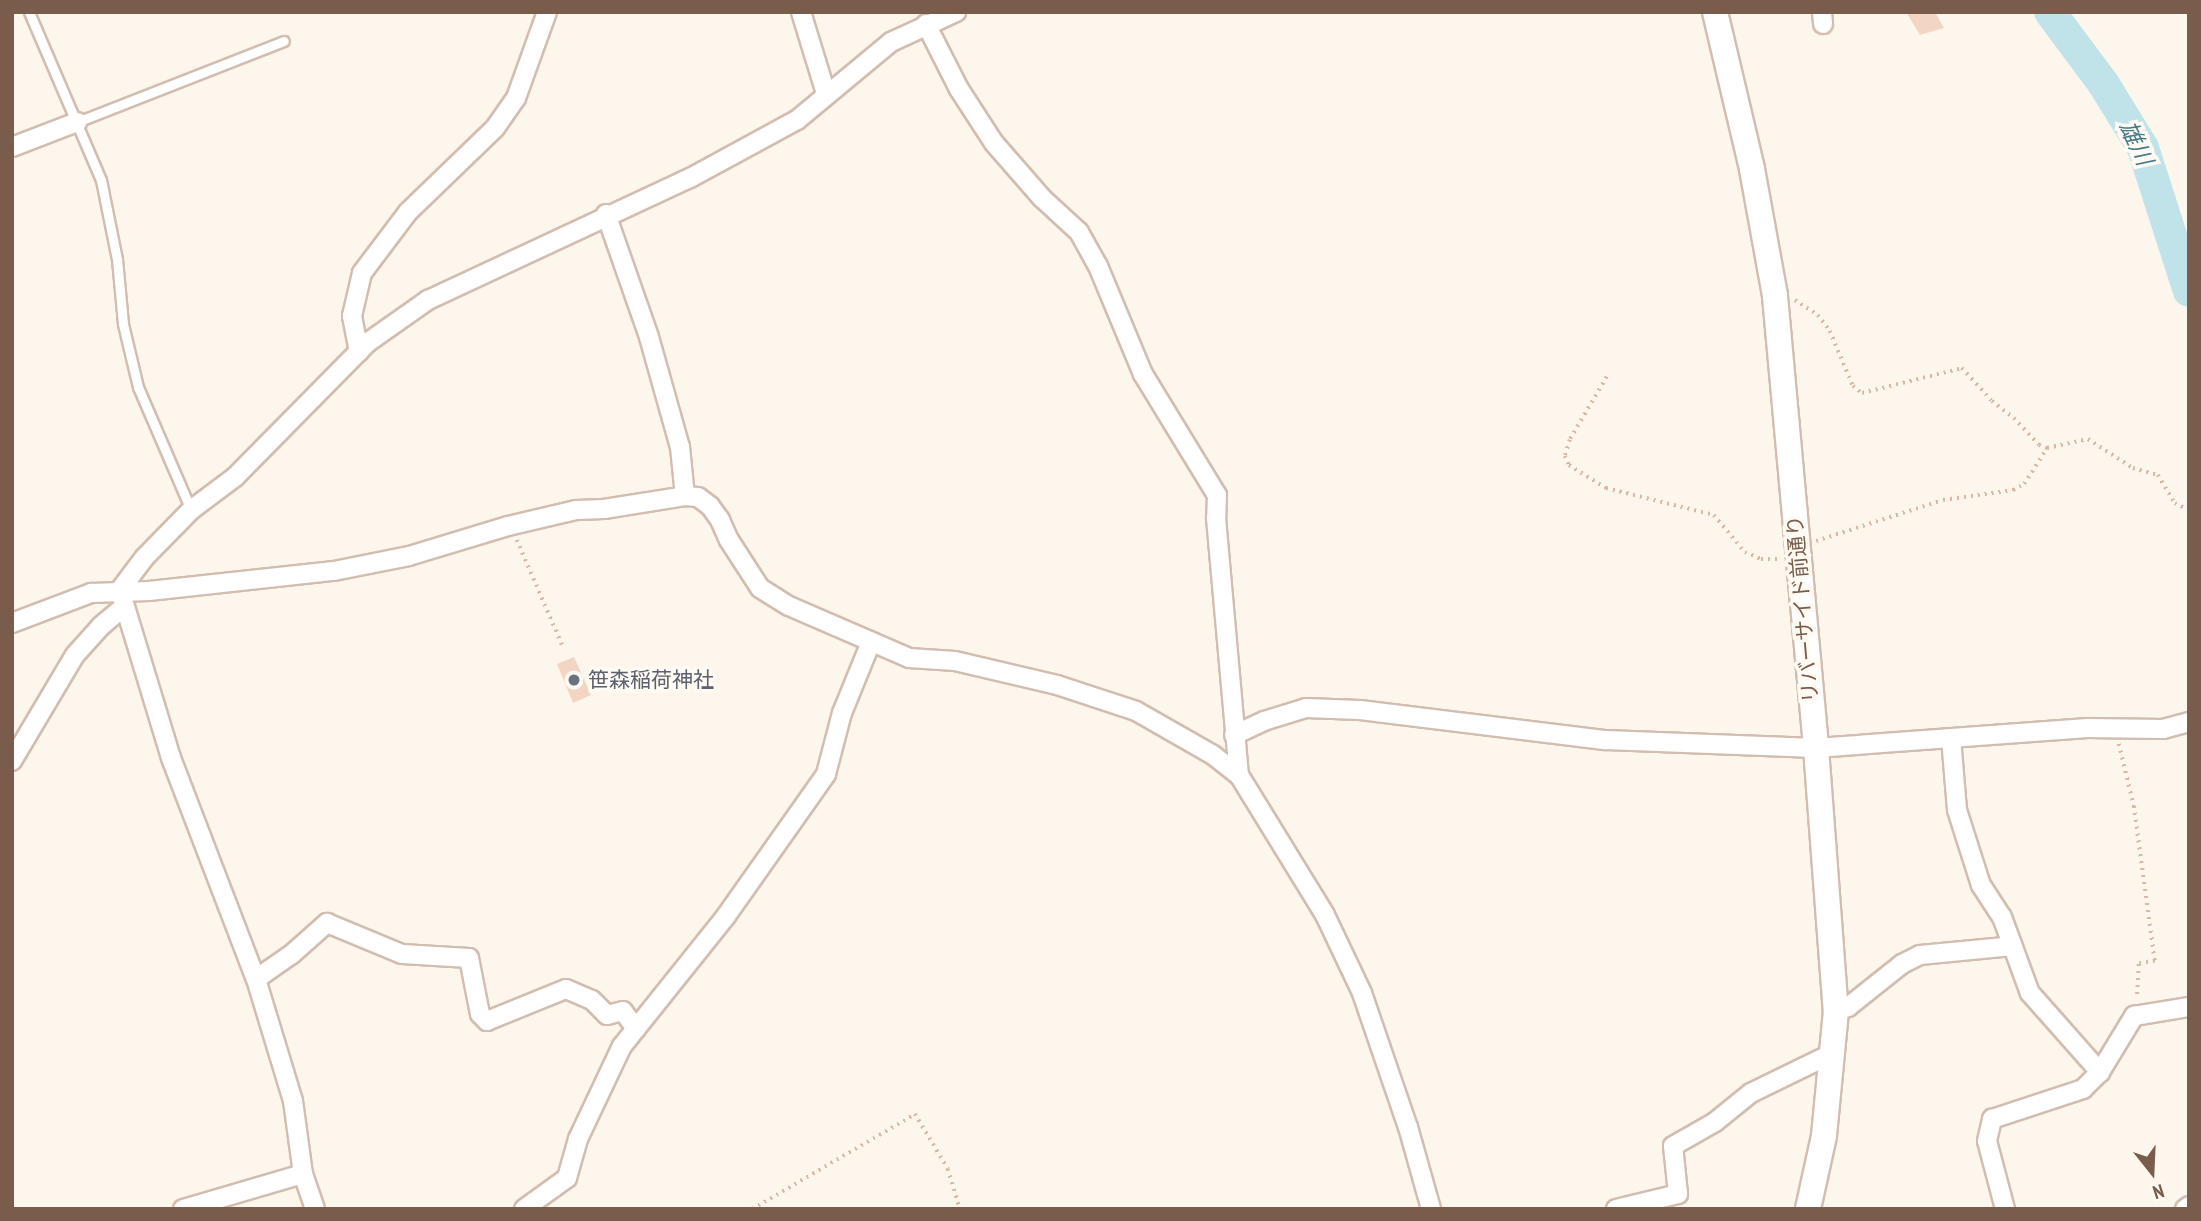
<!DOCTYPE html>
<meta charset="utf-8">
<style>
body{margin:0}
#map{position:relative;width:2201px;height:1221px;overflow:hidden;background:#fdf6ec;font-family:"PT Sans Narrow","Noto Sans JP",sans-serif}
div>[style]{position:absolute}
.river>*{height:32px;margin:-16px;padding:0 16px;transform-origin:16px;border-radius:16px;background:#bfe3e8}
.building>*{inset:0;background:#f3d5c3}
.path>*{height:3.5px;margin-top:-1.75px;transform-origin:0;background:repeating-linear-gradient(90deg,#d9b8a5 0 2px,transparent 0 7px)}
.roads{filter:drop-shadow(2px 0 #d1beb0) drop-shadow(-2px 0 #d1beb0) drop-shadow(0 2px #d1beb0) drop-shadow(0 -2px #d1beb0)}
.lane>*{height:9px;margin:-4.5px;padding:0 4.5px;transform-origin:4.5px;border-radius:4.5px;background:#fff}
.street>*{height:18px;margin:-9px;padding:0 9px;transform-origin:9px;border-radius:9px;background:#fff}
.secondary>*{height:24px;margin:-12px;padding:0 12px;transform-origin:12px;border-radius:12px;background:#fff}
.dots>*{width:19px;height:19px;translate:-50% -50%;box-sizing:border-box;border:4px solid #fffaf3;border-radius:50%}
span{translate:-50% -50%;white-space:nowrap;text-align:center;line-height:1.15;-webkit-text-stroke:7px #fffaf3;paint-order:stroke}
.street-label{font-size:21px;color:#7a5c4d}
.worship-label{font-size:21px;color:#5b616d}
.left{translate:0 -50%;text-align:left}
.water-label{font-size:23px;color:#437c86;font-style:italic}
.frame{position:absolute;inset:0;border:14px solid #7a5c4d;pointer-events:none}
.north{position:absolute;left:2117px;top:1137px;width:70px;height:70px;-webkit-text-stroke:5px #fffaf3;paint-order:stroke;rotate:162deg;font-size:19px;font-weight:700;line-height:28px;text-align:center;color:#7a5c4d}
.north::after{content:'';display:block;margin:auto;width:24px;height:32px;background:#7a5c4d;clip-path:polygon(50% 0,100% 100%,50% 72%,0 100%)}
</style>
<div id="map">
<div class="river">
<div style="left:2050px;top:12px;width:89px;rotate:53.3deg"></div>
<div style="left:2103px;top:83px;width:76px;rotate:58.4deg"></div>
<div style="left:2143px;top:148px;width:150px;rotate:72.2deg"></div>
</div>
<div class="building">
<div style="clip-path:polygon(1906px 12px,1935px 12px,1944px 28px,1920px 35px)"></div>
<div style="clip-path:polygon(574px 657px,591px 695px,573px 703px,557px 664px)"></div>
</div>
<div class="path">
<div style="left:1795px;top:300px;width:27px;rotate:33deg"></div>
<div style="left:1818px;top:315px;width:20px;rotate:53deg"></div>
<div style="left:1830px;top:331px;width:60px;rotate:67.3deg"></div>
<div style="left:1853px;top:386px;width:11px;rotate:38deg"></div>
<div style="left:1862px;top:393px;width:103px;rotate:-14deg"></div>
<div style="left:1962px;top:368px;width:45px;rotate:47.7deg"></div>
<div style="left:1992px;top:401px;width:28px;rotate:38deg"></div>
<div style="left:2014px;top:418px;width:37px;rotate:47deg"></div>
<div style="left:2039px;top:445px;width:9px;rotate:21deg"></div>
<div style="left:2047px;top:448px;width:42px;rotate:-12.4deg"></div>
<div style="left:2088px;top:439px;width:54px;rotate:32.8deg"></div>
<div style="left:2133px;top:468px;width:26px;rotate:16deg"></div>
<div style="left:2158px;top:475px;width:33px;rotate:59deg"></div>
<div style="left:2175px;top:503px;width:16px;rotate:27deg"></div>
<div style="left:1607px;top:377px;width:73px;rotate:120.4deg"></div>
<div style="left:1570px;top:440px;width:17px;rotate:107deg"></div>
<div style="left:1565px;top:456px;width:10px;rotate:66deg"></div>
<div style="left:1569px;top:465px;width:44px;rotate:31.9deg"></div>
<div style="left:1606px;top:488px;width:111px;rotate:14deg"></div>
<div style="left:1714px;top:515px;width:48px;rotate:50deg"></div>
<div style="left:1745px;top:552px;width:17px;rotate:24deg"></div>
<div style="left:1761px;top:559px;width:18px"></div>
<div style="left:517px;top:540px;width:116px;rotate:66.7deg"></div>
<div style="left:1816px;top:541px;width:133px;rotate:-17.9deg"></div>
<div style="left:1943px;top:500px;width:71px;rotate:-8.1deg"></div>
<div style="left:2013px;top:490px;width:13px;rotate:-29deg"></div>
<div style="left:2024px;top:484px;width:43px;rotate:-57.4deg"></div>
<div style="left:2119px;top:744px;width:64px;rotate:76.4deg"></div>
<div style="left:2134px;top:806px;width:156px;rotate:82.3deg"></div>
<div style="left:2155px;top:961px;width:16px;rotate:169deg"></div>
<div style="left:2139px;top:964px;width:35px;rotate:93deg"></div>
<div style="left:752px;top:1209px;width:189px;rotate:-30.2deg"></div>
<div style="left:915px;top:1114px;width:64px;rotate:59deg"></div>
<div style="left:948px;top:1169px;width:42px;rotate:73.3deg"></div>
</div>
<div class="roads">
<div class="lane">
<div style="left:29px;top:12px;width:183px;rotate:66.8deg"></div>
<div style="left:101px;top:180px;width:81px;rotate:78.6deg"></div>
<div style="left:117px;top:259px;width:65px;rotate:84.7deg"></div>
<div style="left:123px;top:324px;width:65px;rotate:76.6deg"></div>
<div style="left:138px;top:387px;width:134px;rotate:66.7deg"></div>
<div style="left:77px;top:122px;width:222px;rotate:-21.4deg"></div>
</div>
<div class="street">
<div style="left:801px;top:12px;width:86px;rotate:73deg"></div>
<div style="left:1822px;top:12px;width:12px;rotate:85deg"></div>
<div style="left:926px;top:24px;width:73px;rotate:63.1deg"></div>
<div style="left:959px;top:89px;width:64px;rotate:57.1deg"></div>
<div style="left:994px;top:143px;width:73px;rotate:48.9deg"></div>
<div style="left:1042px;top:198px;width:50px;rotate:42.6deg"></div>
<div style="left:1079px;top:232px;width:39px;rotate:61deg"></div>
<div style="left:1098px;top:266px;width:117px;rotate:67.4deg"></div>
<div style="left:1143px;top:374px;width:142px;rotate:58.6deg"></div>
<div style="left:1217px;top:495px;width:23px;rotate:92deg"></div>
<div style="left:1216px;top:518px;width:258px;rotate:84.9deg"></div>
<div style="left:12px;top:147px;width:70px;rotate:-21deg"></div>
<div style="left:606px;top:214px;width:130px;rotate:70.7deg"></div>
<div style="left:649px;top:337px;width:114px;rotate:74.3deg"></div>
<div style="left:680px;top:447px;width:49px;rotate:84.2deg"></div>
<div style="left:359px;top:352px;width:37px;rotate:-101deg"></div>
<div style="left:352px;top:316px;width:44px;rotate:-76.9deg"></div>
<div style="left:362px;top:273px;width:76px;rotate:-53deg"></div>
<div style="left:408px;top:212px;width:121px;rotate:-44deg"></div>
<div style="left:495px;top:128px;width:37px;rotate:-55deg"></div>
<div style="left:516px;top:98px;width:91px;rotate:-70.2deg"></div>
<div style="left:120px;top:590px;width:41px;rotate:-52.9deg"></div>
<div style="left:145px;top:557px;width:66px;rotate:-45.6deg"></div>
<div style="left:191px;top:510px;width:55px;rotate:-36.9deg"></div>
<div style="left:235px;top:477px;width:188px;rotate:-45.4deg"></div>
<div style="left:367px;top:343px;width:75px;rotate:-35.2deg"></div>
<div style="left:428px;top:300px;width:289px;rotate:-25deg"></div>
<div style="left:690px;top:178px;width:122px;rotate:-28.5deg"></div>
<div style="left:797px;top:120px;width:122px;rotate:-39.7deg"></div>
<div style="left:891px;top:42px;width:72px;rotate:-24.8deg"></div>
<div style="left:120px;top:590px;width:176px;rotate:73.1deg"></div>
<div style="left:171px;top:758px;width:237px;rotate:69deg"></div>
<div style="left:256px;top:979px;width:127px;rotate:73.1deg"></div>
<div style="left:293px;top:1101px;width:74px;rotate:82.2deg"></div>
<div style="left:303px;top:1174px;width:37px;rotate:71deg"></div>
<div style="left:12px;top:623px;width:85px;rotate:-20.8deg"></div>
<div style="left:91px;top:593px;width:58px;rotate:-2deg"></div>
<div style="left:149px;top:591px;width:186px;rotate:-6.2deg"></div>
<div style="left:334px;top:571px;width:76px;rotate:-11.3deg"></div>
<div style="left:409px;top:556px;width:103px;rotate:-16.9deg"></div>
<div style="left:508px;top:526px;width:70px;rotate:-13.2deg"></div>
<div style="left:576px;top:510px;width:28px;rotate:-2deg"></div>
<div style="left:604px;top:509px;width:82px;rotate:-9.1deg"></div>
<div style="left:685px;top:496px;width:13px;rotate:4deg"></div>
<div style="left:698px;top:497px;width:15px;rotate:37deg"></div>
<div style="left:710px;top:506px;width:17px;rotate:54deg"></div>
<div style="left:720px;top:520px;width:22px;rotate:66deg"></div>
<div style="left:729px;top:540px;width:57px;rotate:57.1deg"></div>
<div style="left:760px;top:588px;width:34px;rotate:32deg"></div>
<div style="left:789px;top:606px;width:131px;rotate:23.4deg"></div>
<div style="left:909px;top:658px;width:46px;rotate:3.7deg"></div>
<div style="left:955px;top:661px;width:105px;rotate:13.2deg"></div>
<div style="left:1057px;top:685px;width:83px;rotate:18.2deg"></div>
<div style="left:1136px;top:711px;width:89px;rotate:29.7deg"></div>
<div style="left:1213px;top:755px;width:33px;rotate:38deg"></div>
<div style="left:1239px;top:775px;width:164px;rotate:58.4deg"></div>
<div style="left:1325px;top:915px;width:86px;rotate:64.6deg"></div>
<div style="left:1362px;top:993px;width:142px;rotate:71.1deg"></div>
<div style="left:1408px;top:1127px;width:85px;rotate:74.3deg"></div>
<div style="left:1234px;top:735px;width:33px;rotate:-25deg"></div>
<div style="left:1264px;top:721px;width:44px;rotate:-17.2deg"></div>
<div style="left:1306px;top:708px;width:54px;rotate:2.1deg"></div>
<div style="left:1360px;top:710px;width:248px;rotate:7deg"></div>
<div style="left:1606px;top:740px;width:210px;rotate:2.2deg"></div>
<div style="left:1816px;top:748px;width:272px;rotate:-4.2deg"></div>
<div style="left:2087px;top:728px;width:76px;rotate:0.8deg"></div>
<div style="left:2163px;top:729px;width:27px;rotate:-15deg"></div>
<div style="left:1951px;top:738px;width:72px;rotate:85.2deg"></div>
<div style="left:1957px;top:810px;width:79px;rotate:72.3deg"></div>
<div style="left:1981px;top:885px;width:38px;rotate:57deg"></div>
<div style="left:2002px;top:917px;width:81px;rotate:69.8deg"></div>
<div style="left:2030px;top:993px;width:106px;rotate:48.5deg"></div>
<div style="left:12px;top:761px;width:123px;rotate:-59.3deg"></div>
<div style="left:75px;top:655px;width:39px;rotate:-48deg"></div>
<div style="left:101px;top:626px;width:30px;rotate:-40deg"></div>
<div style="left:256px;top:979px;width:44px;rotate:-34.8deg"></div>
<div style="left:292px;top:954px;width:47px;rotate:-41.5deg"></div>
<div style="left:327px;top:923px;width:81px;rotate:22.5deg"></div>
<div style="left:402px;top:954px;width:67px;rotate:3.4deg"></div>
<div style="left:469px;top:958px;width:57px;rotate:78.9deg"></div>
<div style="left:480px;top:1014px;width:10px;rotate:45deg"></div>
<div style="left:487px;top:1021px;width:85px;rotate:-22.1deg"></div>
<div style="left:566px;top:989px;width:28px;rotate:23deg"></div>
<div style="left:592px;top:1000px;width:21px;rotate:45deg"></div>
<div style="left:607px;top:1015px;width:16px;rotate:-14deg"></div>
<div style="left:623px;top:1011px;width:22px;rotate:54deg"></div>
<div style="left:1836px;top:1011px;width:13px;rotate:-18deg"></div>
<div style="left:1848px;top:1007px;width:69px;rotate:-38.5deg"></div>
<div style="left:1902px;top:964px;width:20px;rotate:-27deg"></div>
<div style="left:1920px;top:955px;width:93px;rotate:-5.5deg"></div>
<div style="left:183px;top:1209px;width:125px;rotate:-16.3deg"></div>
<div style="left:524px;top:1209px;width:53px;rotate:-35.8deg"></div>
<div style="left:567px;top:1178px;width:41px;rotate:-74.2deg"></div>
<div style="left:578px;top:1139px;width:103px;rotate:-64.7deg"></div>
<div style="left:622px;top:1046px;width:166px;rotate:-51.3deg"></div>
<div style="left:726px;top:916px;width:174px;rotate:-54.8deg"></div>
<div style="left:826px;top:774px;width:63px;rotate:-75.3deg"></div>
<div style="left:842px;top:713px;width:77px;rotate:-67.8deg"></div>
<div style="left:1616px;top:1209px;width:64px;rotate:-13.6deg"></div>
<div style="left:1678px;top:1194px;width:48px;rotate:-95.9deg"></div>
<div style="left:1673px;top:1146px;width:48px;rotate:-29.7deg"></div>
<div style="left:1715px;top:1122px;width:46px;rotate:-38.9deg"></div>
<div style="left:1751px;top:1093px;width:91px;rotate:-26deg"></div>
<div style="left:2005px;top:1209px;width:70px;rotate:-104.8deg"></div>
<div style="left:1987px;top:1141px;width:23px;rotate:-77deg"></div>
<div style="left:1992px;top:1119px;width:96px;rotate:-18.2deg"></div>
<div style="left:2083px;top:1089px;width:24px;rotate:-45deg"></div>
<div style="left:2100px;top:1072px;width:66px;rotate:-58.7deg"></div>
<div style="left:2134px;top:1016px;width:56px;rotate:-9.3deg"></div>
<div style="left:2185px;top:1209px;width:5px;rotate:-37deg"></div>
</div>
<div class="secondary">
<div style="left:1715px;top:12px;width:161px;rotate:76.7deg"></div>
<div style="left:1752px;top:169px;width:129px;rotate:79.7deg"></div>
<div style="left:1775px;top:296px;width:454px;rotate:84.8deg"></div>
<div style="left:1816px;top:748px;width:264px;rotate:85.7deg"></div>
<div style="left:1836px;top:1011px;width:126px;rotate:95.5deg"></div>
<div style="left:1824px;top:1136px;width:75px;rotate:102.4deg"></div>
</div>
</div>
<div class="dots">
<div style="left:574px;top:680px;background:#6b7280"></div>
</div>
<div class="street-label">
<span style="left:1803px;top:609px;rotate:-95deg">リバーサイド前通り</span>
</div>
<div class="worship-label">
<span class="left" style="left:588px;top:680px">笹森稲荷神社</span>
</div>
<div class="water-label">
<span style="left:2136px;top:143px;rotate:64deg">雄川</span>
</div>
<div class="frame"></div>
<div class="north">N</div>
</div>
